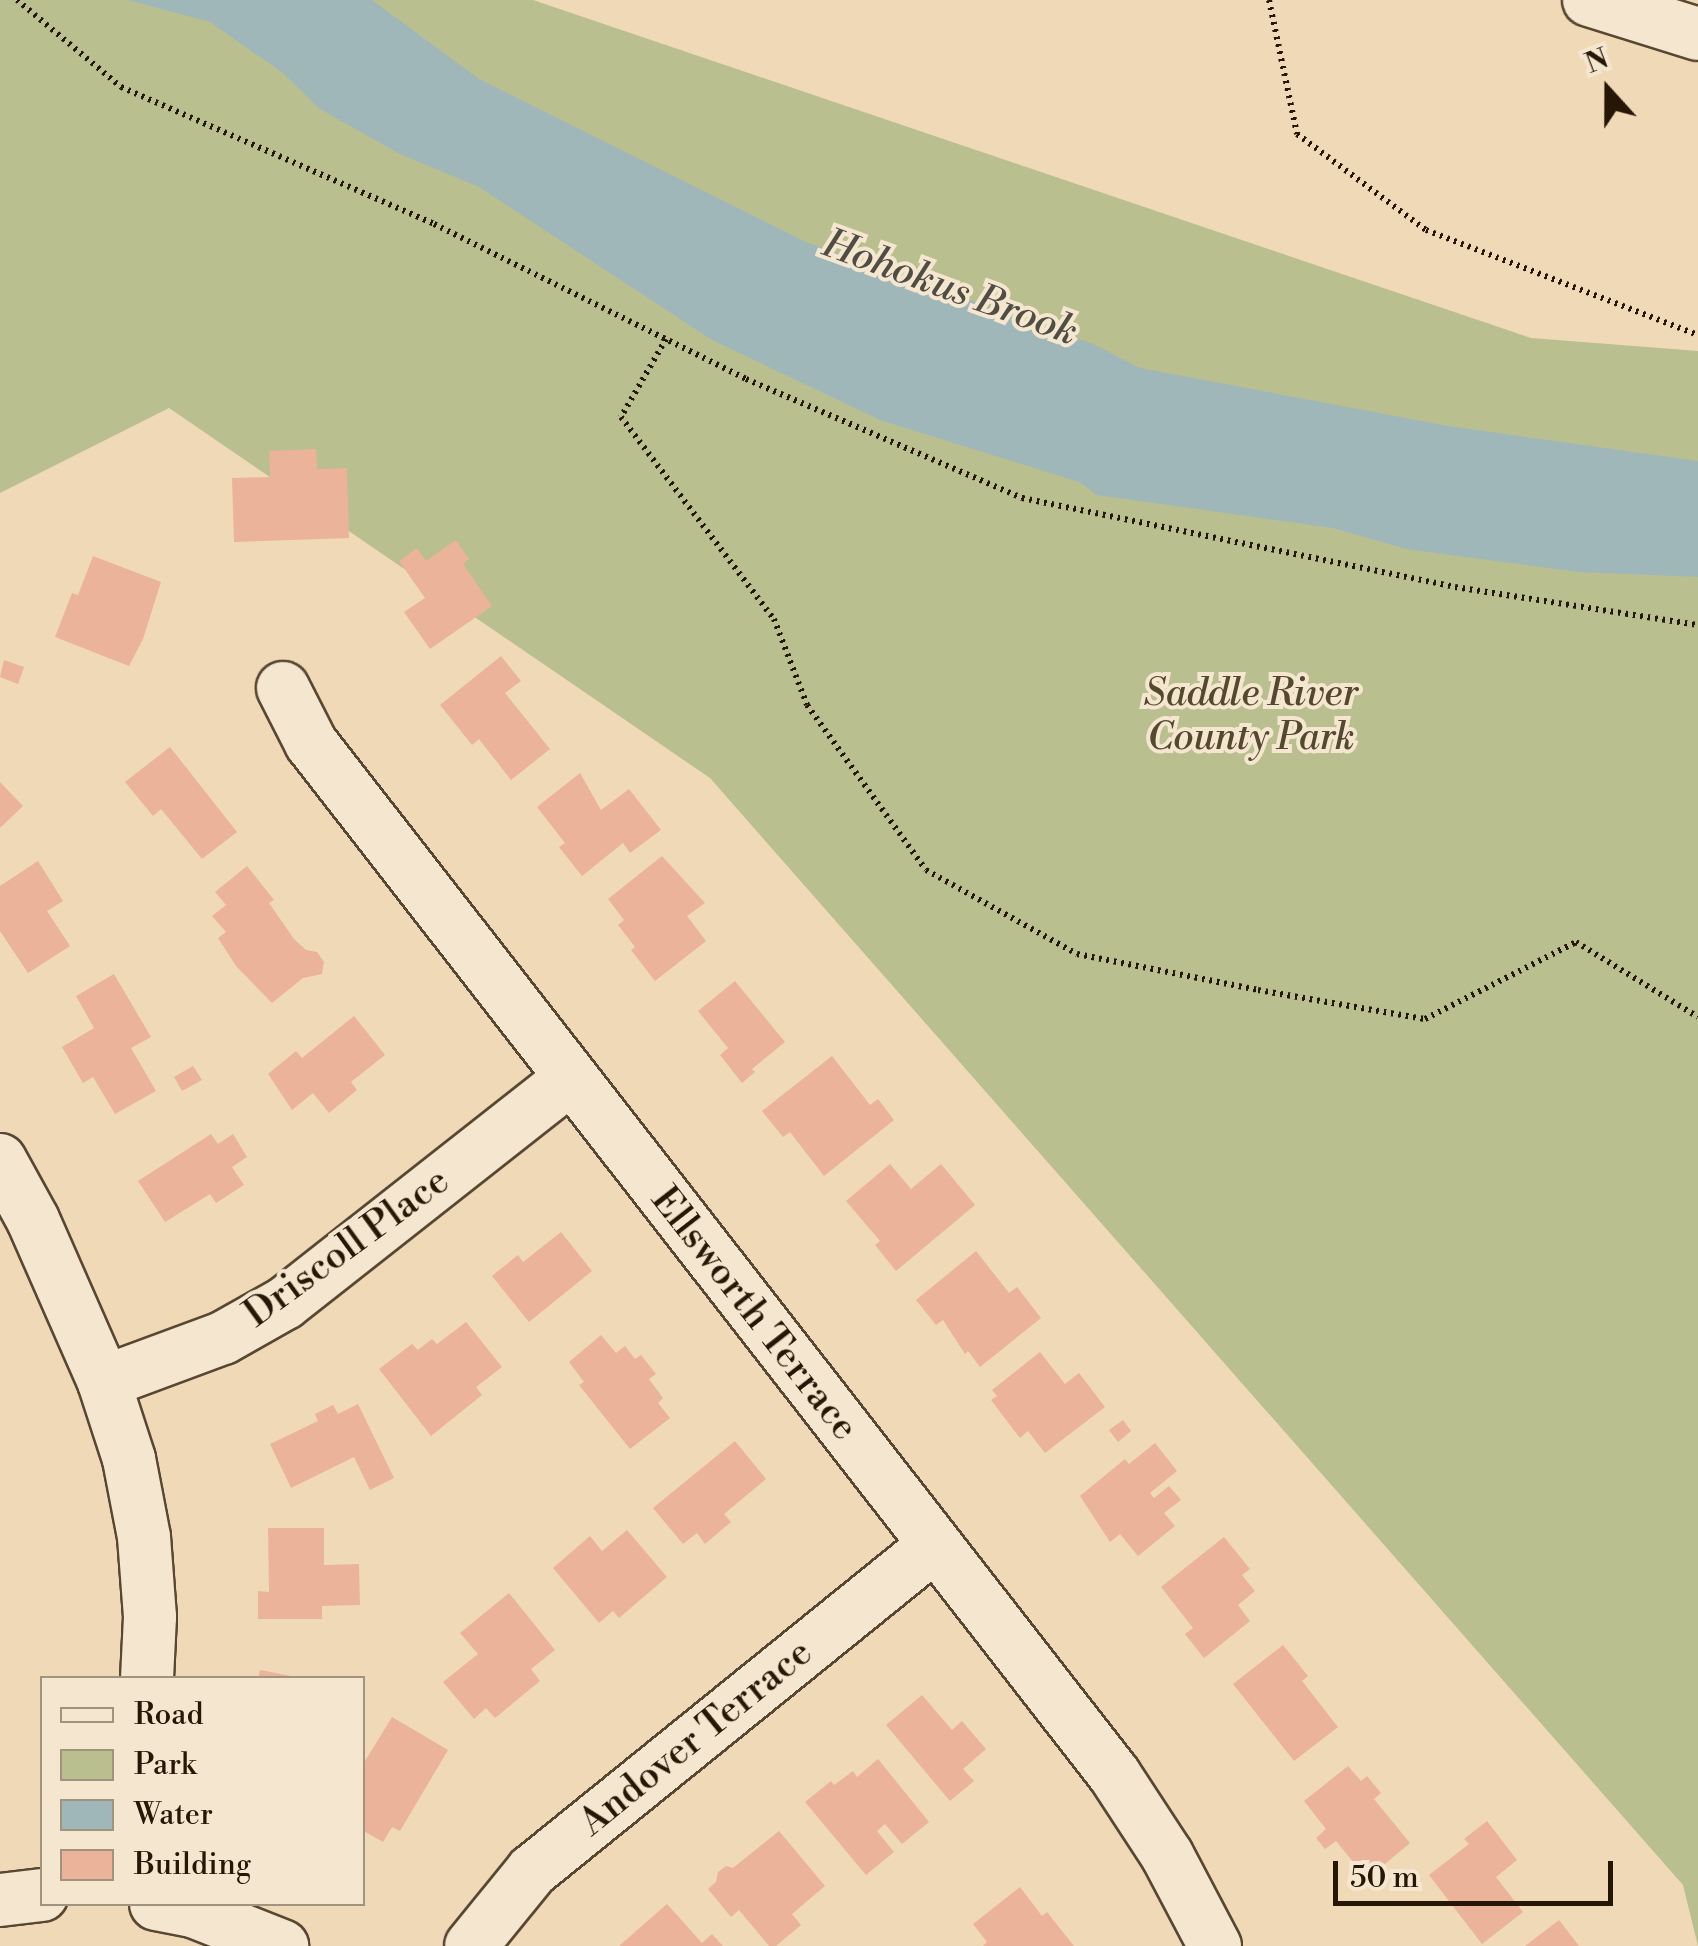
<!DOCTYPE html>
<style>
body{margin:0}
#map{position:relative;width:1698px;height:1946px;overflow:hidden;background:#f0d9b7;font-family:"Libre Bodoni",serif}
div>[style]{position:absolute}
.green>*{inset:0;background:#b9bf8f}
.water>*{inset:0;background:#9fb7b9}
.building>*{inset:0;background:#ebb39a}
.path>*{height:6px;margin-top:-3px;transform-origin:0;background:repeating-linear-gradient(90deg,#261605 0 2.5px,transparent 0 7.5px)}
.roads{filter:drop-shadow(2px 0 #584732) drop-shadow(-2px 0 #584732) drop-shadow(0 2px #584732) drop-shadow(0 -2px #584732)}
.minor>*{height:52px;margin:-26px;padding:0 26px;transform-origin:26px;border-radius:26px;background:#f5e6d0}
span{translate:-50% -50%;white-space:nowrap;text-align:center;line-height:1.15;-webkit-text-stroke:8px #f5e6d0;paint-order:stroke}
.park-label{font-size:38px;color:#52492e;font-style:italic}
.street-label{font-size:38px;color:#261605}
.water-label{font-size:40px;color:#504e44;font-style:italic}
.legend{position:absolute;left:40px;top:1676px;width:325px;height:230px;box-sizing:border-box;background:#f5e6d0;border:2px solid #a2937f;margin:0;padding:12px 18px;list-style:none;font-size:30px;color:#261605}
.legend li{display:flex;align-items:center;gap:20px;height:50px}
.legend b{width:50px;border:2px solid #a2937f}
.north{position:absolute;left:1558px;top:40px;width:100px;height:100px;-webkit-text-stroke:8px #f5e6d0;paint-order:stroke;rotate:339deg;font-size:28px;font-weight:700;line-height:40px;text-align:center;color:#261605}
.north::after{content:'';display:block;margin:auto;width:35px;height:45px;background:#261605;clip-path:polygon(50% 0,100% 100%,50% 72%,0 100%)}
.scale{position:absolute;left:1333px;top:1861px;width:280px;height:45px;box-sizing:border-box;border:5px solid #261605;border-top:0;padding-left:12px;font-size:30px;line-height:35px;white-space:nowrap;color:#261605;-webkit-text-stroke:8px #f5e6d0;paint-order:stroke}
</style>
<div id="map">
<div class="green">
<div style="clip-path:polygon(0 0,533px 0,1531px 338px,1698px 351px,1698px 1946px,1683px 1885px,710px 778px,169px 408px,0 493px)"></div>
</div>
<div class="water">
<div style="clip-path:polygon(128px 0,372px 0,479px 79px,806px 242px,1093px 344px,1140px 368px,1448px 426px,1698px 461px,1698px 577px,1579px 572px,1406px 549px,1333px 528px,1097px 495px,1079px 482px,880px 420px,712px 340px,479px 187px,400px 154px,320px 109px,283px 73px,210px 22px)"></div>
</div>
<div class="building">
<div style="clip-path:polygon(316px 449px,317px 469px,347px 468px,349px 538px,234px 542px,232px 478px,270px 477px,269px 451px)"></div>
<div style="clip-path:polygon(456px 540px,469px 559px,463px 564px,492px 606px,430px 649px,404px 612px,425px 598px,399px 561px,417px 548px,426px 561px)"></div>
<div style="clip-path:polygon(93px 556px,161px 582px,143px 639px,129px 666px,55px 637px,72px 593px,78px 595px)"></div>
<div style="clip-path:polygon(501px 656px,521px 681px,505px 693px,550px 749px,511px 780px,479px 739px,472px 745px,440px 705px)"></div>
<div style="clip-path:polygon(4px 660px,24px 667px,18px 684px,0 677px)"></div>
<div style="clip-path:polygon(170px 747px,237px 832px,202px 859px,161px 809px,153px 816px,125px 782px)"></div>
<div style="clip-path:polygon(580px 773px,601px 810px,629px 789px,661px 830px,630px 853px,623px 843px,582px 876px,559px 847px,565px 843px,537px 807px)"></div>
<div style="clip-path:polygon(0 782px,23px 806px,0 828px)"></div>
<div style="clip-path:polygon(662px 856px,705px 903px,687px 916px,706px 941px,655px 981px,631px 950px,635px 947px,618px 925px,624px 920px,608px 899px)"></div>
<div style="clip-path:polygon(38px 861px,63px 901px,47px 911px,70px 946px,28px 973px,0 931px,0 886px)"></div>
<div style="clip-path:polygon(247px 866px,274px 900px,269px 903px,294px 939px,306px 950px,317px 952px,324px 962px,322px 974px,303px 978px,272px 1003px,236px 966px,218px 938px,226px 932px,212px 916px,226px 905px,215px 892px)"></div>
<div style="clip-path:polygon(114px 974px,151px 1037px,131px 1048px,156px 1091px,115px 1114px,93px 1077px,83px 1083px,62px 1047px,94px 1028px,76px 996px)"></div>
<div style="clip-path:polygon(735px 981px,785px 1042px,752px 1069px,755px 1072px,742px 1083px,720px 1055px,728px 1048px,698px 1011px)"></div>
<div style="clip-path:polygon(354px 1016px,385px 1055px,351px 1082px,357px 1090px,329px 1113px,313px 1093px,292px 1110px,268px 1074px,296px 1051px,302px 1058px)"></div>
<div style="clip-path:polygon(832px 1056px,870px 1105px,878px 1099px,894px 1120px,824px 1176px,790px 1132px,783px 1137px,762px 1111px)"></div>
<div style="clip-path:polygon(193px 1066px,202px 1080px,182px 1091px,174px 1077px)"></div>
<div style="clip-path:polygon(211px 1134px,218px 1144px,233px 1134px,247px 1157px,232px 1167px,244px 1185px,216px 1203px,210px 1194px,165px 1222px,138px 1181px)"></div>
<div style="clip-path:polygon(890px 1164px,911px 1189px,941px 1164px,975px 1205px,896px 1271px,875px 1245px,880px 1241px,846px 1201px)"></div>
<div style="clip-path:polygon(561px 1232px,592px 1271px,529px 1322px,492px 1276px,518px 1255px,523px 1262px)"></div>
<div style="clip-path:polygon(976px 1251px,1009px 1293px,1017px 1287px,1041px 1318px,980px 1367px,968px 1351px,965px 1354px,943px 1320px,936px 1325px,916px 1300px)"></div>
<div style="clip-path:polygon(466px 1322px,502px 1367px,476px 1387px,482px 1395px,431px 1436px,379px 1369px,412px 1344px,418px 1350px,432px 1339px,437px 1344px)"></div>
<div style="clip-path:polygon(601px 1335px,616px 1353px,625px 1346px,635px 1359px,641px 1355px,656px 1374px,649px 1379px,663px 1398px,658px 1403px,670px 1418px,630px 1449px,579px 1385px,584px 1382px,569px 1362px)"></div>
<div style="clip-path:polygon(1040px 1352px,1065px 1384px,1079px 1373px,1105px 1407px,1045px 1453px,1028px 1431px,1020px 1438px,991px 1400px,997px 1396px,992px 1390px)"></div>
<div style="clip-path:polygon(358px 1404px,394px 1478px,370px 1490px,354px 1457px,291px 1488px,270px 1444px,318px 1421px,315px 1414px,333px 1405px,338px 1414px)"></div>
<div style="clip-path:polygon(1123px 1420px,1131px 1431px,1118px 1442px,1109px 1430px)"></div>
<div style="clip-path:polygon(735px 1441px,766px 1479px,724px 1514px,731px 1522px,705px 1544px,697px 1533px,683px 1544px,653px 1508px)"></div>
<div style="clip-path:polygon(1155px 1443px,1177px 1471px,1150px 1493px,1154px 1498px,1169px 1486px,1181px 1500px,1164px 1513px,1175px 1526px,1138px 1556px,1120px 1534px,1110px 1542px,1080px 1496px,1125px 1459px,1129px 1464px)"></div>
<div style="clip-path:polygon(268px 1528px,324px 1528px,324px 1565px,359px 1564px,360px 1605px,322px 1606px,322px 1619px,258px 1619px,258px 1591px,269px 1592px)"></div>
<div style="clip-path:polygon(627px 1530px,667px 1577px,619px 1618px,613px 1611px,599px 1623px,553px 1568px,590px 1536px,602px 1551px)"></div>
<div style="clip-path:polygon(1224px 1537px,1250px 1569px,1242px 1575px,1255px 1591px,1238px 1605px,1250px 1621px,1204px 1658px,1185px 1634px,1193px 1628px,1161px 1587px)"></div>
<div style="clip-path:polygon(509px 1593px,555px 1650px,531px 1669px,540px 1681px,495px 1718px,486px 1708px,474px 1719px,443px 1682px,478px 1654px,460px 1633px)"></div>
<div style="clip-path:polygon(1283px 1645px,1308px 1676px,1302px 1681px,1338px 1727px,1294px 1761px,1233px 1684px)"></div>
<div style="clip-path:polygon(260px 1670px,296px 1677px,296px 1678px,258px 1678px)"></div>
<div style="clip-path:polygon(922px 1695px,952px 1730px,962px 1721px,986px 1749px,963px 1769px,974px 1781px,950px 1801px,886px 1725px)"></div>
<div style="clip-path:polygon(392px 1717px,448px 1750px,400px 1831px,392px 1827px,383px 1842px,362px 1830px,362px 1766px)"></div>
<div style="clip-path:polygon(878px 1759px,929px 1822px,902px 1844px,885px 1824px,877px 1831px,894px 1852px,866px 1875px,805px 1802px,831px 1781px,834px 1785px,853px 1771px,857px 1777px)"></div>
<div style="clip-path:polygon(1348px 1766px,1361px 1781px,1367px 1776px,1381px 1793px,1374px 1799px,1410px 1843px,1367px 1879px,1336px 1841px,1325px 1849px,1316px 1838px,1326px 1829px,1304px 1801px)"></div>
<div style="clip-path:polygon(1487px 1821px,1517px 1860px,1496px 1877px,1523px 1912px,1482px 1944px,1429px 1875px,1469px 1844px,1464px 1839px)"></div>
<div style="clip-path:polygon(779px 1831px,825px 1886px,792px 1914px,801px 1925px,776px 1946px,769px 1946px,739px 1910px,731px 1917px,708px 1889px,716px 1882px,718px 1872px,726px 1866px,733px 1868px)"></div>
<div style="clip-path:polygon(1020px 1887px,1042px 1916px,1047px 1912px,1074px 1946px,983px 1946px,987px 1942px,973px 1924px)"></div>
<div style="clip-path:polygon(667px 1904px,702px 1943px,712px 1934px,723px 1946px,619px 1946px)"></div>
<div style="clip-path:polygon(1559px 1920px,1579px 1946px,1525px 1946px)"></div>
</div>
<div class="path">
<div style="left:17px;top:0;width:136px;rotate:39.9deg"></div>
<div style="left:121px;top:87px;width:342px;rotate:23.6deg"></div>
<div style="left:434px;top:224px;width:348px;rotate:26.4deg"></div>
<div style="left:746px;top:379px;width:301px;rotate:23.3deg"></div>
<div style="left:1022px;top:498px;width:442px;rotate:11.6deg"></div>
<div style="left:1455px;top:587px;width:246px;rotate:8.9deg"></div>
<div style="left:1269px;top:0;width:137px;rotate:78.2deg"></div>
<div style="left:1297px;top:134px;width:161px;rotate:36.7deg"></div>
<div style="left:1426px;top:230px;width:292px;rotate:21.1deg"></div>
<div style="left:666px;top:339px;width:90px;rotate:120deg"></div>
<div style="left:621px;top:417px;width:253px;rotate:52.9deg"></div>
<div style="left:774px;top:619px;width:92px;rotate:69deg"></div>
<div style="left:807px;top:705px;width:203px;rotate:54.2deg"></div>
<div style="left:926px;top:870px;width:173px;rotate:29.1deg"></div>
<div style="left:1077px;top:954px;width:185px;rotate:11.2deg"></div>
<div style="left:1258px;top:990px;width:169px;rotate:9.9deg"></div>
<div style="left:1425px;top:1019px;width:169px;rotate:-27deg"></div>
<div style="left:1576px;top:942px;width:143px;rotate:31.6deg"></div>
</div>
<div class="roads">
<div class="minor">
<div style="left:1589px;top:0;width:114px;rotate:17.3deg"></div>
<div style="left:283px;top:688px;width:62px;rotate:63deg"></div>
<div style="left:311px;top:743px;width:1307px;rotate:52.09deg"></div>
<div style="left:1114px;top:1774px;width:97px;rotate:56.8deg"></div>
<div style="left:1167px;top:1855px;width:103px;rotate:62.2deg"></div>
<div style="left:0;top:1160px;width:68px;rotate:61.2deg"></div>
<div style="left:33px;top:1220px;width:177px;rotate:66.3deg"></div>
<div style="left:104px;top:1382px;width:81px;rotate:72deg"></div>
<div style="left:129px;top:1459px;width:79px;rotate:79.1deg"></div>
<div style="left:144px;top:1537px;width:80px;rotate:85.7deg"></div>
<div style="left:150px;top:1617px;width:61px;rotate:92.8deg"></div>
<div style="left:104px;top:1382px;width:127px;rotate:-20.3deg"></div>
<div style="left:223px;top:1338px;width:71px;rotate:-29.4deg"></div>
<div style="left:285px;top:1303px;width:362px;rotate:-38.2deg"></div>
<div style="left:0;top:1900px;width:42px;rotate:-6.8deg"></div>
<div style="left:156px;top:1904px;width:38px;rotate:11deg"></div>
<div style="left:193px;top:1911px;width:96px;rotate:21.5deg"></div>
<div style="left:471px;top:1946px;width:97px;rotate:-50.9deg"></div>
<div style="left:532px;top:1871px;width:518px;rotate:-38.97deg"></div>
</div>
</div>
<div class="park-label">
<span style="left:1251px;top:716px">Saddle River<br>County Park</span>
</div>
<div class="street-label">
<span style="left:347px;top:1248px;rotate:-36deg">Driscoll Place</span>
<span style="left:754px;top:1314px;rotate:52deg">Ellsworth Terrace</span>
<span style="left:696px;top:1738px;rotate:-39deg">Andover Terrace</span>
</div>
<div class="water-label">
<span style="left:950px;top:288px;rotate:20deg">Hohokus Brook</span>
</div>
<ul class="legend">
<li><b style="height:12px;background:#f5e6d0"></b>Road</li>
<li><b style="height:28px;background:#b9bf8f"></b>Park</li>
<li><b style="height:28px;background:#9fb7b9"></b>Water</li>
<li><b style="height:28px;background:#ebb39a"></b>Building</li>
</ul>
<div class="north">N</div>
<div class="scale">50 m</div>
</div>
